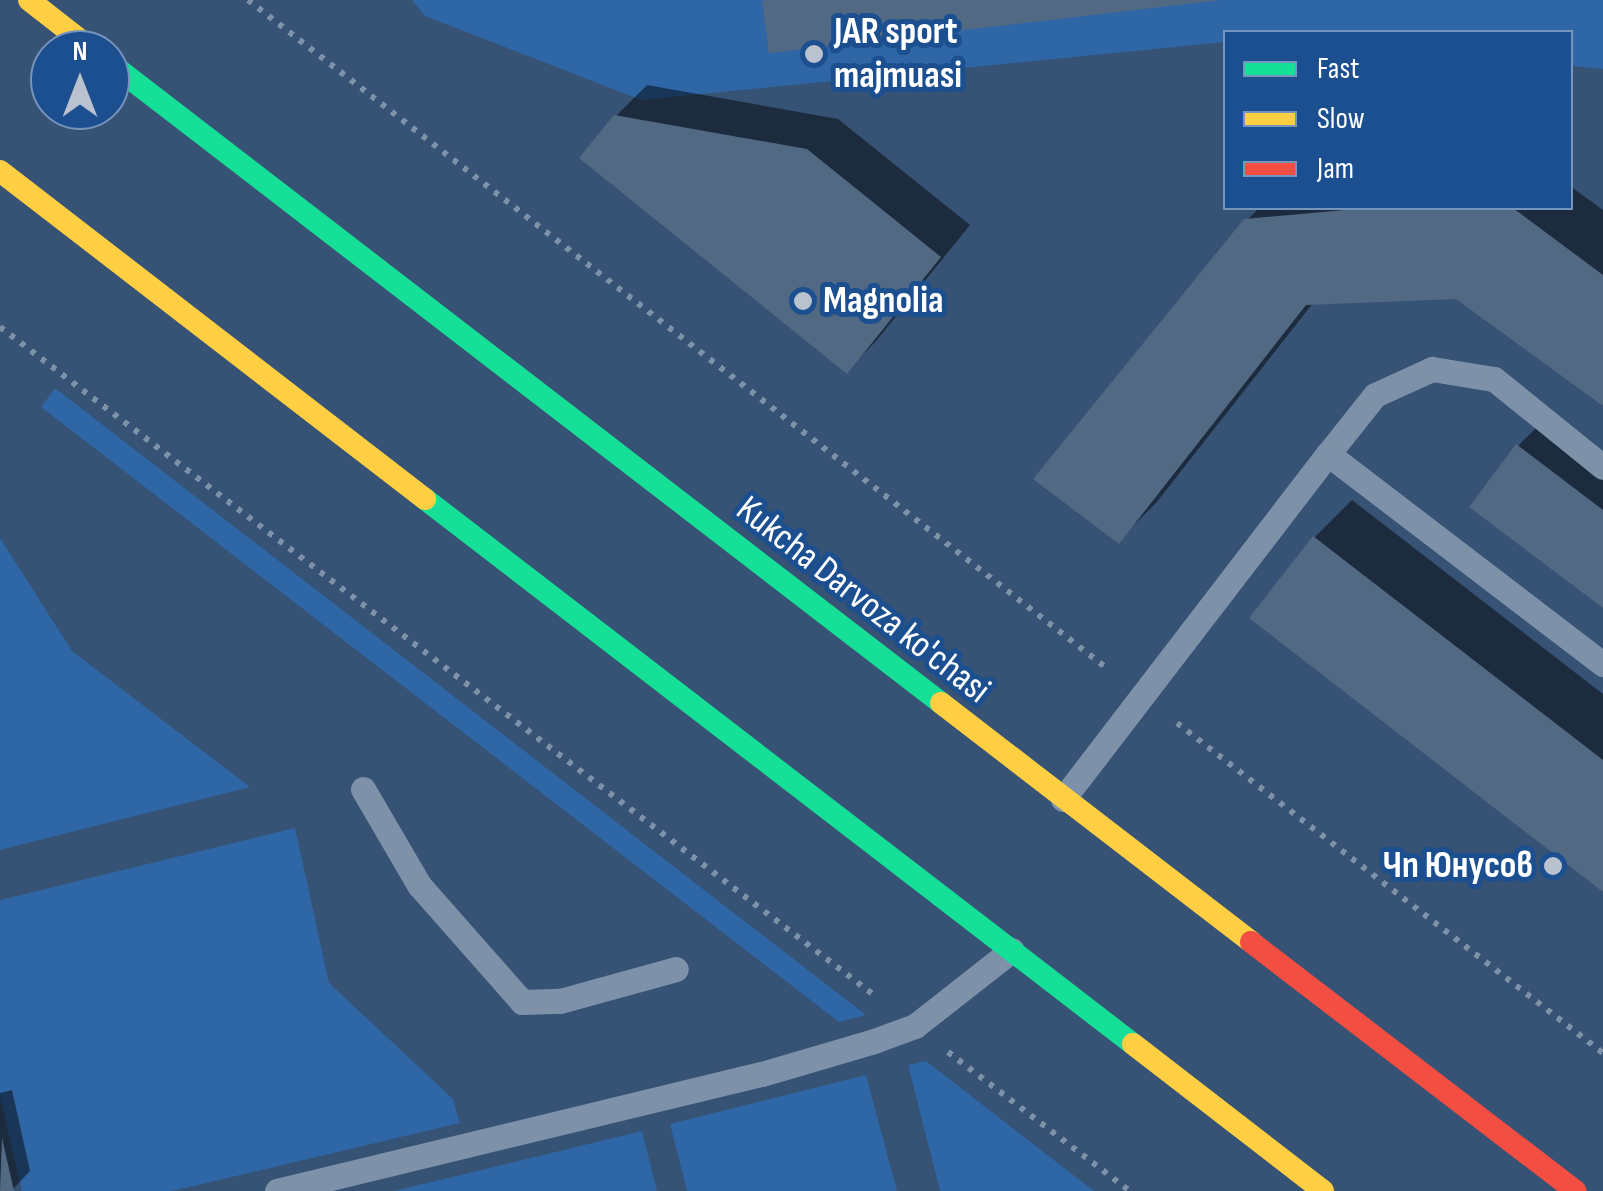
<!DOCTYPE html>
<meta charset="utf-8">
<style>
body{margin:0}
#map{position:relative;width:1603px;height:1191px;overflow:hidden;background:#365274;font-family:"Sofia Sans Condensed",sans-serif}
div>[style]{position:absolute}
.green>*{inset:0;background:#2f66a5}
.shadow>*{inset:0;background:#0007}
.building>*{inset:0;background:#526984}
.path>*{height:6px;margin-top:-3px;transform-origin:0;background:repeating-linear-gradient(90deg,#7d92a8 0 5px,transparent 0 13px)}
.lane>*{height:25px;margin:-12.5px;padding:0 12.5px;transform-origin:12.5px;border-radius:12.5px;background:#7d92a8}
.fast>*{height:22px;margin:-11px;padding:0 11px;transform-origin:11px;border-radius:11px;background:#16e098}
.slow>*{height:22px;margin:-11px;padding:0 11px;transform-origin:11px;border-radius:11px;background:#ffcf43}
.jam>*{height:22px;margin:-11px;padding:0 11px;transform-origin:11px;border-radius:11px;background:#f24e42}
.dots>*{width:28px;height:28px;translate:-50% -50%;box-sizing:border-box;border:5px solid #1b4f8f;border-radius:50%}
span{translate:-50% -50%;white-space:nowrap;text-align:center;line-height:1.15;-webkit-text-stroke:10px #1b4f8f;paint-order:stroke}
.poi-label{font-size:38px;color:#fff;font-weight:700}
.left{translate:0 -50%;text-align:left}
.right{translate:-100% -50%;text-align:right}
.street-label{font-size:38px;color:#fff}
.legend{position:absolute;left:1223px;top:30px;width:350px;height:180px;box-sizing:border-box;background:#1b4f8f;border:2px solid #7695bc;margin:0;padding:12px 18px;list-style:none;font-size:30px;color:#fff}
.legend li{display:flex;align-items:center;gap:20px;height:50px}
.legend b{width:50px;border:2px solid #7695bc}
.north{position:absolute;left:30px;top:30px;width:100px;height:100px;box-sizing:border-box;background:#1b4f8f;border:2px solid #7695bc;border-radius:50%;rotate:0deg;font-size:28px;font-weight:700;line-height:40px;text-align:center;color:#fff}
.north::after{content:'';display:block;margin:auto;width:35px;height:45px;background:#b9c2ce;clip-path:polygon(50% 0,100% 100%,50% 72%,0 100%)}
</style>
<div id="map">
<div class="green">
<div style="clip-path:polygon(412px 0,1603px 0,1603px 69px,1571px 66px,1570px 32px,1226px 32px,1225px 42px,641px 100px,425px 16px)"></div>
<div style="clip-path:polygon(55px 388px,866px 1015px,839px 1022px,41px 407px)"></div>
<div style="clip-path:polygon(0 538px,72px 651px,250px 787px,0 850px)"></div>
<div style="clip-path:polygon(295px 828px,329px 983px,453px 1099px,460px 1123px,172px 1191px,22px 1191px,0 1097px,0 900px)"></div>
<div style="clip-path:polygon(926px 1061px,1094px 1191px,940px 1191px,908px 1065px)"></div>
<div style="clip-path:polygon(866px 1075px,897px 1191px,687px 1191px,670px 1124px)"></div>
<div style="clip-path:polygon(642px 1131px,657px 1191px,394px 1191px)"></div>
</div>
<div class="shadow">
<div style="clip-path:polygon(647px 85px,838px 119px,970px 225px,877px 340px,847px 371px,616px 116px)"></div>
<div style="clip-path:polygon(1570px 186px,1603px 210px,1603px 404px,1457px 296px,1313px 303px,1156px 503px,1119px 540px,1246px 221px,1259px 208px,1570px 208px)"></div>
<div style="clip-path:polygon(1543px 421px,1603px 466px,1603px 605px,1518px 446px)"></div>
<div style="clip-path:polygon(1352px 500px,1603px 694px,1603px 889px,1252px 618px,1315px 537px)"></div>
<div style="clip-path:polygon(12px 1090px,30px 1171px,13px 1189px,0 1191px,0 1093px)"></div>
</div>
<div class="building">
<div style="clip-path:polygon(1221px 0,769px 53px,762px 1px,768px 0)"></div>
<div style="clip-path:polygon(614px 115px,807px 149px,941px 257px,847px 374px,579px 158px)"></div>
<div style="clip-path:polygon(1367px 208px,1513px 208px,1603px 275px,1603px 406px,1456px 299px,1306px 305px,1119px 544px,1033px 479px,1244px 219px)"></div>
<div style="clip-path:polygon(1516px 444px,1603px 510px,1603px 608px,1469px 507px)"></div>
<div style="clip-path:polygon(1313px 536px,1603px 760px,1603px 892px,1249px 618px)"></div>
<div style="clip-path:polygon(2px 1138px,14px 1191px,0 1191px)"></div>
</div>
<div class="path">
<div style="left:248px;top:0;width:1090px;rotate:37.88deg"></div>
<div style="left:0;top:327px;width:1101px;rotate:37.4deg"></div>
<div style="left:1177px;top:723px;width:539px;rotate:37.76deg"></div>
<div style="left:948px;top:1052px;width:229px;rotate:37.4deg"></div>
</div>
<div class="lane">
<div style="left:1328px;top:454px;width:75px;rotate:-51.5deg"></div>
<div style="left:1375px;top:395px;width:63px;rotate:-24.5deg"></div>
<div style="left:1432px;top:369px;width:63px;rotate:9.2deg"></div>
<div style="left:1494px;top:379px;width:140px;rotate:38.9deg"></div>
<div style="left:363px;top:789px;width:111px;rotate:59.7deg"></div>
<div style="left:419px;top:885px;width:156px;rotate:48.6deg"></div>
<div style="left:522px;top:1002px;width:38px;rotate:-2deg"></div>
<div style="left:560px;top:1001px;width:120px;rotate:-15.4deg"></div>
<div style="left:1063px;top:799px;width:435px;rotate:-52.5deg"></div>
<div style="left:1328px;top:454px;width:346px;rotate:37.4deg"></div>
<div style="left:277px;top:1191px;width:499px;rotate:-13.6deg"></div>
<div style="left:762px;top:1074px;width:117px;rotate:-16.4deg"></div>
<div style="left:874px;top:1041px;width:44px;rotate:-20.1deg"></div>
<div style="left:915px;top:1026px;width:123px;rotate:-38.1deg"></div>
</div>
<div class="fast">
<div style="left:110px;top:63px;width:1049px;rotate:37.6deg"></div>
<div style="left:425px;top:499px;width:893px;rotate:37.59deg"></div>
</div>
<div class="slow">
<div style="left:29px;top:0;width:81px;rotate:38deg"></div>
<div style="left:0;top:171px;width:537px;rotate:37.66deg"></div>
<div style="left:941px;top:703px;width:391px;rotate:37.6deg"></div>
<div style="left:1133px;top:1044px;width:240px;rotate:37.7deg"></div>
</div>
<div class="jam">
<div style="left:1251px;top:942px;width:409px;rotate:37.5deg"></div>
</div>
<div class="dots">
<div style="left:814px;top:54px;background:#b9c2ce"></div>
<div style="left:803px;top:301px;background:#b9c2ce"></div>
<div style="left:1553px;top:866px;background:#b9c2ce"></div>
</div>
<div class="poi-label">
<span class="left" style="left:834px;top:54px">JAR sport<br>majmuasi</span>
<span class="left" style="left:823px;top:301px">Magnolia</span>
<span class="right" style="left:1533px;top:866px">Чп Юнусов</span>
</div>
<div class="street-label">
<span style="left:863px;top:600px;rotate:38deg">Kukcha Darvoza ko'chasi</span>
</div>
<ul class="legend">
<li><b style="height:12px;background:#16e098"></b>Fast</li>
<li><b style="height:12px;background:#ffcf43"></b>Slow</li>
<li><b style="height:12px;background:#f24e42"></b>Jam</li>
</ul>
<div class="north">N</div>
</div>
